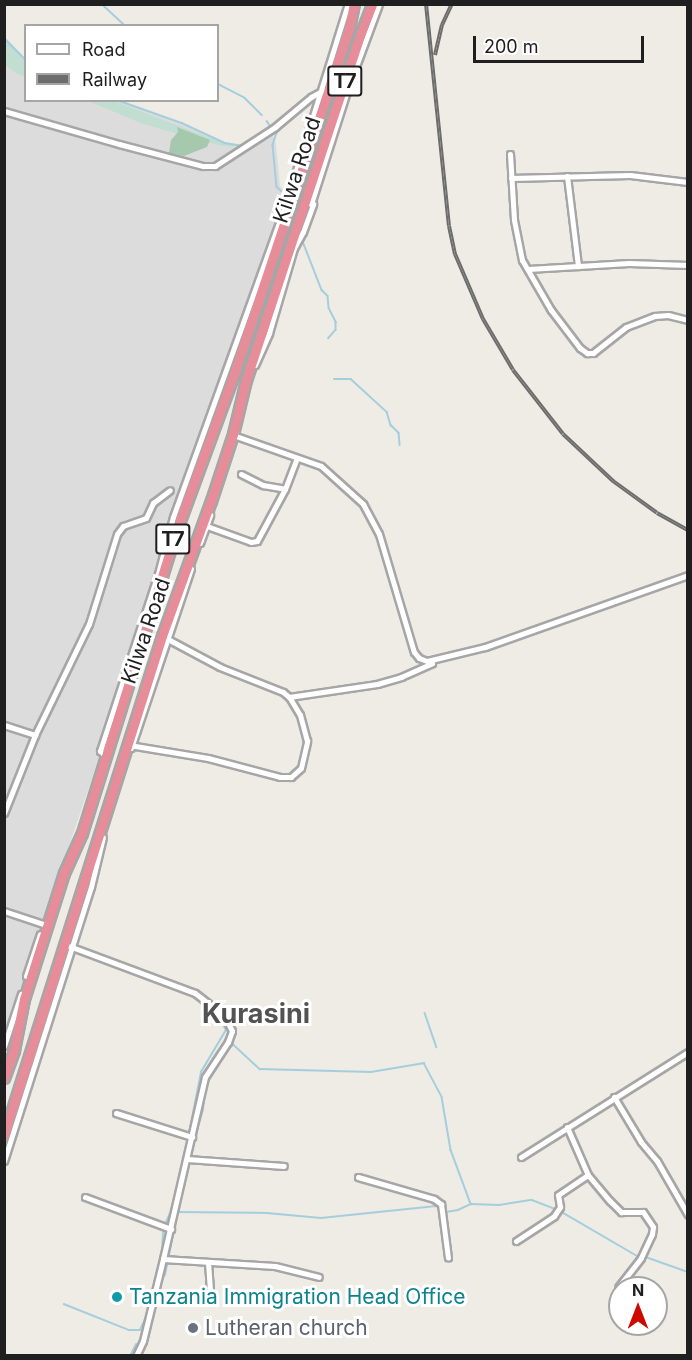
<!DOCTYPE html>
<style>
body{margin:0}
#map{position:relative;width:692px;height:1360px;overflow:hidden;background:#efece5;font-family:Inter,sans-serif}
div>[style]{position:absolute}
.residential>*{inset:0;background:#dddcdc}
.wetland>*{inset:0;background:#c2ded2}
.cemetery>*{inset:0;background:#a6c8ad}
.stream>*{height:1.5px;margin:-0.75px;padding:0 0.75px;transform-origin:0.75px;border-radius:0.75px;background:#a5cedd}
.roads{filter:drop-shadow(2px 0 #a6a6a6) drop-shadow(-2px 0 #a6a6a6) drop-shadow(0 2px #a6a6a6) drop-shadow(0 -2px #a6a6a6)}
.street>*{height:5px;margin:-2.5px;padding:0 2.5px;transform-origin:2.5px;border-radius:2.5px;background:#fff}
.highway>*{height:9px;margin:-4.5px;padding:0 4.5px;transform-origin:4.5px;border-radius:4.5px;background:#e78d9a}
.rail>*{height:4px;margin-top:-2px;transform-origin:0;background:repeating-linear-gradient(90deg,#fff 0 4.5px,#6d6d6d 0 9px);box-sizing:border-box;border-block:2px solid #6d6d6d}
.dots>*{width:16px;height:16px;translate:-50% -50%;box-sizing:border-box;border:3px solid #fff;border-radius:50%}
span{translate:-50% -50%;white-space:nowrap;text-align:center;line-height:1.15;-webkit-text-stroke:6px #fff;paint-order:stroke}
.shield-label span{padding:2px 4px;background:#fff;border:2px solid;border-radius:4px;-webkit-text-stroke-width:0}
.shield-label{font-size:20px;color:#1f1f1f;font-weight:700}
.street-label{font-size:21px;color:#1f1f1f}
.culture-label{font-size:21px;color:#0d838f}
.left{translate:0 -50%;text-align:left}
.worship-label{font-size:21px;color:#5b616d}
.district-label{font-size:27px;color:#525252;font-weight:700}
.frame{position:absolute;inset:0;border:6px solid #1f1f1f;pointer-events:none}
.legend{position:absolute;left:24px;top:24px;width:195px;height:78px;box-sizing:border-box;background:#fff;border:2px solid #a5a5a5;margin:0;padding:8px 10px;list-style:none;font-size:18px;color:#1f1f1f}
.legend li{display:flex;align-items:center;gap:12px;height:30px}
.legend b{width:30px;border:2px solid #a5a5a5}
.north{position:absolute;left:608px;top:1276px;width:60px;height:60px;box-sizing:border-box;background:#fff;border:2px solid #a5a5a5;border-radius:50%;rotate:0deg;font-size:16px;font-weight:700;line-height:24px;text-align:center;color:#1f1f1f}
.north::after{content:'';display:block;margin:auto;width:21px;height:27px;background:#cd0900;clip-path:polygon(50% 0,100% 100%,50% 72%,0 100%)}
.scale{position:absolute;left:473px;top:36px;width:171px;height:27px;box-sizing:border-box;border:3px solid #1f1f1f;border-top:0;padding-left:8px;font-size:18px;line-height:21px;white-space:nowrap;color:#1f1f1f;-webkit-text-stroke:4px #fff;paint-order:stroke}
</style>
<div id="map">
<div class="residential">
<div style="clip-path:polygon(5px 45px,25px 60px,26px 100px,119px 101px,183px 124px,226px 143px,248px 147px,272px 133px,276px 144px,280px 186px,289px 197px,5px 1035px)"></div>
</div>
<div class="wetland">
<div style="clip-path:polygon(5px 37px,25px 58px,25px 77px,14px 72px,5px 64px)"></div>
<div style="clip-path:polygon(88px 101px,114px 101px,224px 143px,245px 147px,222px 146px,143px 124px)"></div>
</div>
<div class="cemetery">
<div style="clip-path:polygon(177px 127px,210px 140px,207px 147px,184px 156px,169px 153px,171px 140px,178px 132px)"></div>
</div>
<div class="stream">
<div style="left:102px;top:4px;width:33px;rotate:43deg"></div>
<div style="left:374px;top:30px;width:16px;rotate:-76deg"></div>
<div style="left:4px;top:38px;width:31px;rotate:45deg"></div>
<div style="left:218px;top:84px;width:30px;rotate:27deg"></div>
<div style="left:245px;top:98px;width:24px;rotate:45deg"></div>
<div style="left:117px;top:100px;width:69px;rotate:19.5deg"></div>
<div style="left:182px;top:123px;width:47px;rotate:24.9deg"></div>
<div style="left:225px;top:143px;width:18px;rotate:9deg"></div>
<div style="left:267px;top:121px;width:7px;rotate:56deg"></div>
<div style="left:277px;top:133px;width:13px;rotate:108deg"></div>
<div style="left:273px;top:145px;width:42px;rotate:84.6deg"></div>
<div style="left:277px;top:187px;width:12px;rotate:42deg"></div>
<div style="left:267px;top:135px;width:10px;rotate:-11deg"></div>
<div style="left:302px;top:239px;width:55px;rotate:68.6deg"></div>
<div style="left:322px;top:290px;width:8px;rotate:45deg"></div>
<div style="left:328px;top:296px;width:12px;rotate:85deg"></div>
<div style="left:329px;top:308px;width:16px;rotate:63deg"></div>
<div style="left:336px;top:322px;width:8px;rotate:90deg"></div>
<div style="left:336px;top:330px;width:11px;rotate:131deg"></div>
<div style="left:334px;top:379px;width:17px"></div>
<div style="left:351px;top:379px;width:49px;rotate:42.5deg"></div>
<div style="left:387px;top:412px;width:14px;rotate:73deg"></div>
<div style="left:391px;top:425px;width:11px;rotate:45deg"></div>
<div style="left:399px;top:433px;width:12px;rotate:85deg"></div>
<div style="left:425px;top:1013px;width:36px;rotate:71deg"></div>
<div style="left:222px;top:1056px;width:16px;rotate:-47deg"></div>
<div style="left:233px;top:1044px;width:37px;rotate:43deg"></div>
<div style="left:260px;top:1069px;width:111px;rotate:1.5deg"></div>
<div style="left:371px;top:1072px;width:54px;rotate:-9.6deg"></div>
<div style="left:424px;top:1063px;width:38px;rotate:62deg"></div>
<div style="left:442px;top:1097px;width:54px;rotate:80.4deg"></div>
<div style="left:451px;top:1150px;width:58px;rotate:69.7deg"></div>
<div style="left:189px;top:1134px;width:63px;rotate:-79deg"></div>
<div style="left:201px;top:1072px;width:49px;rotate:-59.2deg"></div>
<div style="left:226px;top:1030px;width:20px;rotate:-123deg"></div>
<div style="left:186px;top:1149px;width:10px;rotate:-79deg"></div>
<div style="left:190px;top:1155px;width:47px;rotate:-73.9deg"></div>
<div style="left:203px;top:1110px;width:22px;rotate:-85deg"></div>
<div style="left:185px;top:1173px;width:11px;rotate:-68deg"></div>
<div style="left:560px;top:1211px;width:91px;rotate:30.2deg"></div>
<div style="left:178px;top:1212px;width:89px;rotate:0.6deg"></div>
<div style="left:267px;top:1213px;width:54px;rotate:5.3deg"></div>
<div style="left:321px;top:1218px;width:118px;rotate:-5.9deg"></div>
<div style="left:446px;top:1212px;width:12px;rotate:-9deg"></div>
<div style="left:458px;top:1210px;width:14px;rotate:-25deg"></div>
<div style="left:471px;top:1204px;width:28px;rotate:2deg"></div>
<div style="left:499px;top:1205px;width:33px;rotate:-9deg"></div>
<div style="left:532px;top:1200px;width:25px;rotate:21deg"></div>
<div style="left:166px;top:1222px;width:14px;rotate:-65deg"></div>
<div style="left:162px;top:1252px;width:19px;rotate:-87deg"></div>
<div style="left:643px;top:1256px;width:48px;rotate:19.6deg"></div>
<div style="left:159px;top:1283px;width:10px;rotate:-53deg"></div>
<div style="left:165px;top:1275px;width:99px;rotate:-78.9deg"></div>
<div style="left:64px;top:1304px;width:70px;rotate:21.8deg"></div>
<div style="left:129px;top:1330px;width:11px"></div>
<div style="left:140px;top:1330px;width:17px;rotate:-65deg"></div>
<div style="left:153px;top:1312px;width:18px;rotate:-77deg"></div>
<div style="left:130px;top:1356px;width:13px;rotate:-63deg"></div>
</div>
<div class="roads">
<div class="street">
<div style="left:4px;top:111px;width:120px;rotate:16deg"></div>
<div style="left:119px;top:144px;width:87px;rotate:14.7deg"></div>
<div style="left:203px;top:166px;width:12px"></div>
<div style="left:215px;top:166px;width:72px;rotate:-33deg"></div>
<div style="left:275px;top:127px;width:47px;rotate:-39.8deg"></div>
<div style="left:311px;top:97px;width:13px;rotate:-29deg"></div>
<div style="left:510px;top:154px;width:66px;rotate:86.5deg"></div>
<div style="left:514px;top:220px;width:41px;rotate:78.7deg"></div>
<div style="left:522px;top:260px;width:58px;rotate:59.9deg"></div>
<div style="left:551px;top:310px;width:48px;rotate:52.7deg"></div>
<div style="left:580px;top:348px;width:9px;rotate:36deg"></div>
<div style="left:587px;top:353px;width:6px"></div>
<div style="left:593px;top:353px;width:42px;rotate:-38.2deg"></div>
<div style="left:626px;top:327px;width:31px;rotate:-21deg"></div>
<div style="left:655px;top:316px;width:13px;rotate:-4deg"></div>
<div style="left:668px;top:315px;width:21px;rotate:14deg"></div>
<div style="left:567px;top:176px;width:91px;rotate:83deg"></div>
<div style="left:511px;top:178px;width:119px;rotate:-1.4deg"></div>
<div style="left:630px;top:175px;width:58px;rotate:6.9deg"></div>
<div style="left:311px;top:204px;width:122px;rotate:-72.3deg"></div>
<div style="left:348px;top:88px;width:90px;rotate:-69.7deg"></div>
<div style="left:528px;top:269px;width:101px;rotate:-3.4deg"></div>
<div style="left:629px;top:263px;width:59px;rotate:1.9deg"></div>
<div style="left:255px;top:365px;width:35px;rotate:-66deg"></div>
<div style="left:269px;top:333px;width:89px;rotate:-73.6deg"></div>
<div style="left:294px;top:248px;width:18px;rotate:-61deg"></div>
<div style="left:303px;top:232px;width:30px;rotate:-70deg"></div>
<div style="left:233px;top:435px;width:93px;rotate:19.4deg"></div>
<div style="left:321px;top:466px;width:57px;rotate:42.1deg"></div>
<div style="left:363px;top:504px;width:34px;rotate:62deg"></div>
<div style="left:379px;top:534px;width:123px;rotate:73.5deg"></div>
<div style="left:414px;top:652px;width:8px;rotate:50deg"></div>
<div style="left:419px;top:658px;width:9px;rotate:21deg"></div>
<div style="left:427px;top:661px;width:60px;rotate:-13.6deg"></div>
<div style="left:485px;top:647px;width:215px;rotate:-19.5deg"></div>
<div style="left:241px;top:474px;width:25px;rotate:27deg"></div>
<div style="left:263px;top:485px;width:22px;rotate:10deg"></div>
<div style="left:204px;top:525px;width:50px;rotate:19.9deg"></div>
<div style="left:251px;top:542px;width:6px;rotate:-9deg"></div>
<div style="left:257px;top:541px;width:59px;rotate:-61.7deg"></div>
<div style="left:285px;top:489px;width:33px;rotate:-69deg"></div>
<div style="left:200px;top:543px;width:30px;rotate:-70deg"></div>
<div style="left:289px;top:697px;width:89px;rotate:-8.4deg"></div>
<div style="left:377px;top:684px;width:25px;rotate:-16deg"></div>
<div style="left:401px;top:677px;width:34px;rotate:-24deg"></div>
<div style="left:4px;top:725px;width:33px;rotate:18deg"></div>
<div style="left:129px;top:745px;width:80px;rotate:9.3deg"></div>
<div style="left:208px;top:758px;width:74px;rotate:14.8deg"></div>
<div style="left:280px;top:777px;width:11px"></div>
<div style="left:291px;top:777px;width:13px;rotate:-42deg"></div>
<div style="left:301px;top:768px;width:28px;rotate:-77deg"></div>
<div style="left:307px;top:741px;width:27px;rotate:-105deg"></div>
<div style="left:300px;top:715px;width:21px;rotate:-121deg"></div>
<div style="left:289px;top:697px;width:8px;rotate:-140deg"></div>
<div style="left:283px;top:692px;width:68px;rotate:-158.4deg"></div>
<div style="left:220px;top:667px;width:61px;rotate:-151.8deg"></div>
<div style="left:131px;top:748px;width:189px;rotate:-71.5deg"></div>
<div style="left:106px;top:756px;width:8px;rotate:-140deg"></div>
<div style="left:100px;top:751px;width:186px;rotate:-71.9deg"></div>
<div style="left:158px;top:574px;width:59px;rotate:-75.3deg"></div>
<div style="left:173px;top:517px;width:327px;rotate:-70.2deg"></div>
<div style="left:284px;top:209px;width:215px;rotate:-72.7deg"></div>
<div style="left:4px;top:813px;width:84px;rotate:-68.3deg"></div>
<div style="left:35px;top:735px;width:123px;rotate:-64.1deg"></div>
<div style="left:89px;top:624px;width:94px;rotate:-72.7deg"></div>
<div style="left:117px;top:534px;width:10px;rotate:-53deg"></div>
<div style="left:123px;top:526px;width:24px;rotate:-19deg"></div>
<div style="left:146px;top:518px;width:17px;rotate:-65deg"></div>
<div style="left:153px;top:503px;width:21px;rotate:-37deg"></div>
<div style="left:4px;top:911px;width:41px;rotate:18.4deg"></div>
<div style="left:69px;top:946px;width:134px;rotate:20.5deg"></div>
<div style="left:195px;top:993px;width:24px;rotate:38deg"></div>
<div style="left:214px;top:1008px;width:18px;rotate:45deg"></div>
<div style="left:227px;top:1021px;width:11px;rotate:63deg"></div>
<div style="left:232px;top:1031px;width:12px;rotate:110deg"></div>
<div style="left:228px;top:1042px;width:42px;rotate:123.3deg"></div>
<div style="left:205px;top:1077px;width:187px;rotate:103deg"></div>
<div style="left:163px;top:1259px;width:84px;rotate:103.7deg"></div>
<div style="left:143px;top:1341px;width:17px;rotate:115deg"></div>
<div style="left:26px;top:976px;width:44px;rotate:-71.6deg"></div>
<div style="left:4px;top:1046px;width:55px;rotate:-71.9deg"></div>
<div style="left:614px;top:1097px;width:52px;rotate:59deg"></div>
<div style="left:641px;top:1142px;width:25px;rotate:50deg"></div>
<div style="left:657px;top:1161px;width:62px;rotate:60.1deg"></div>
<div style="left:116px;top:1113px;width:80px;rotate:17.5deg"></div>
<div style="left:567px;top:1127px;width:52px;rotate:66.4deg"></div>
<div style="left:588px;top:1175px;width:34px;rotate:50deg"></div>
<div style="left:610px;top:1201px;width:16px;rotate:45deg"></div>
<div style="left:621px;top:1212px;width:22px"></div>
<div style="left:643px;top:1212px;width:18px;rotate:56deg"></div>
<div style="left:653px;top:1227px;width:7px;rotate:98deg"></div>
<div style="left:652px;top:1234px;width:26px;rotate:115deg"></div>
<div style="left:641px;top:1258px;width:37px;rotate:128deg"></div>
<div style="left:521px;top:1157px;width:197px;rotate:-32.2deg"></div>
<div style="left:187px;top:1159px;width:97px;rotate:4.1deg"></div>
<div style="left:4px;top:1161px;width:287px;rotate:-72.4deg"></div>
<div style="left:91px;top:887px;width:51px;rotate:-76.5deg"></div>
<div style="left:358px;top:1177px;width:79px;rotate:16.1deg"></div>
<div style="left:434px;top:1199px;width:9px;rotate:36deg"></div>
<div style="left:441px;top:1204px;width:54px;rotate:82.6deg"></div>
<div style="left:85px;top:1197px;width:92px;rotate:20.4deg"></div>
<div style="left:516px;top:1241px;width:45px;rotate:-33.3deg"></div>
<div style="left:554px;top:1216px;width:11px;rotate:-56deg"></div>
<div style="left:560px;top:1207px;width:12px;rotate:-99deg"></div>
<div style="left:558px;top:1195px;width:36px;rotate:-34deg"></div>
<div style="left:163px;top:1259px;width:112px;rotate:3.6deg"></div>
<div style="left:275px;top:1266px;width:45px;rotate:14deg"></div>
<div style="left:208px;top:1262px;width:29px;rotate:86deg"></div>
</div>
<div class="highway">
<div style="left:4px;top:1078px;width:30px;rotate:-70deg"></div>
<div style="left:14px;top:1050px;width:52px;rotate:-78.9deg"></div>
<div style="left:24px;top:999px;width:132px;rotate:-72.4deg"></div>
<div style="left:64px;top:873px;width:44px;rotate:-65.8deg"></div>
<div style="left:82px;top:833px;width:310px;rotate:-72.7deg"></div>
<div style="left:174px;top:537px;width:174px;rotate:-69.8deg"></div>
<div style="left:234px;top:374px;width:364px;rotate:-71.6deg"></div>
<div style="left:349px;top:29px;width:25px;rotate:-79deg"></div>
<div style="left:4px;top:1135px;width:523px;rotate:-72.43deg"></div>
<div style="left:162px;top:636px;width:144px;rotate:-70.1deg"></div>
<div style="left:211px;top:501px;width:71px;rotate:-71.8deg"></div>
<div style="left:233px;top:434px;width:56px;rotate:-76.5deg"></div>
<div style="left:246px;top:380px;width:366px;rotate:-71.7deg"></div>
<div style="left:361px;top:33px;width:31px;rotate:-69deg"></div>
</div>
</div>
<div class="rail">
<div style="left:426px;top:4px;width:223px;rotate:84.1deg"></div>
<div style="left:449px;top:226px;width:29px;rotate:78deg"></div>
<div style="left:455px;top:254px;width:71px;rotate:66.7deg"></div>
<div style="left:483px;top:319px;width:59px;rotate:59.5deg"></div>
<div style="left:513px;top:370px;width:81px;rotate:52deg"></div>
<div style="left:563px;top:434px;width:69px;rotate:43.2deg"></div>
<div style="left:613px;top:481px;width:54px;rotate:36deg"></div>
<div style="left:657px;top:513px;width:35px;rotate:29deg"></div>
<div style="left:435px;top:55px;width:31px;rotate:-77deg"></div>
<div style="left:442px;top:25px;width:23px;rotate:-65deg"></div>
</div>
<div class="dots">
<div style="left:117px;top:1297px;background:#0f9aa8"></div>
<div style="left:193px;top:1328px;background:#6b7280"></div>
</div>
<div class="shield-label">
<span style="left:345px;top:81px">T7</span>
<span style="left:173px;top:539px">T7</span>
</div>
<div class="street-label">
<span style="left:297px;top:170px;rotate:-72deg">Kilwa Road</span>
<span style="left:146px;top:631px;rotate:-71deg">Kilwa Road</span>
</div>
<div class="culture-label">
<span class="left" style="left:129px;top:1297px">Tanzania Immigration Head Office</span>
</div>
<div class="worship-label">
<span class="left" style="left:205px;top:1328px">Lutheran church</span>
</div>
<div class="district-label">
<span style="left:256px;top:1014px">Kurasini</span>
</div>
<div class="frame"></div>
<ul class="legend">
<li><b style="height:8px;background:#fff"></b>Road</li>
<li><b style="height:8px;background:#6d6d6d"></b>Railway</li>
</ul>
<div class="north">N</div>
<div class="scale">200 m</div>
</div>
